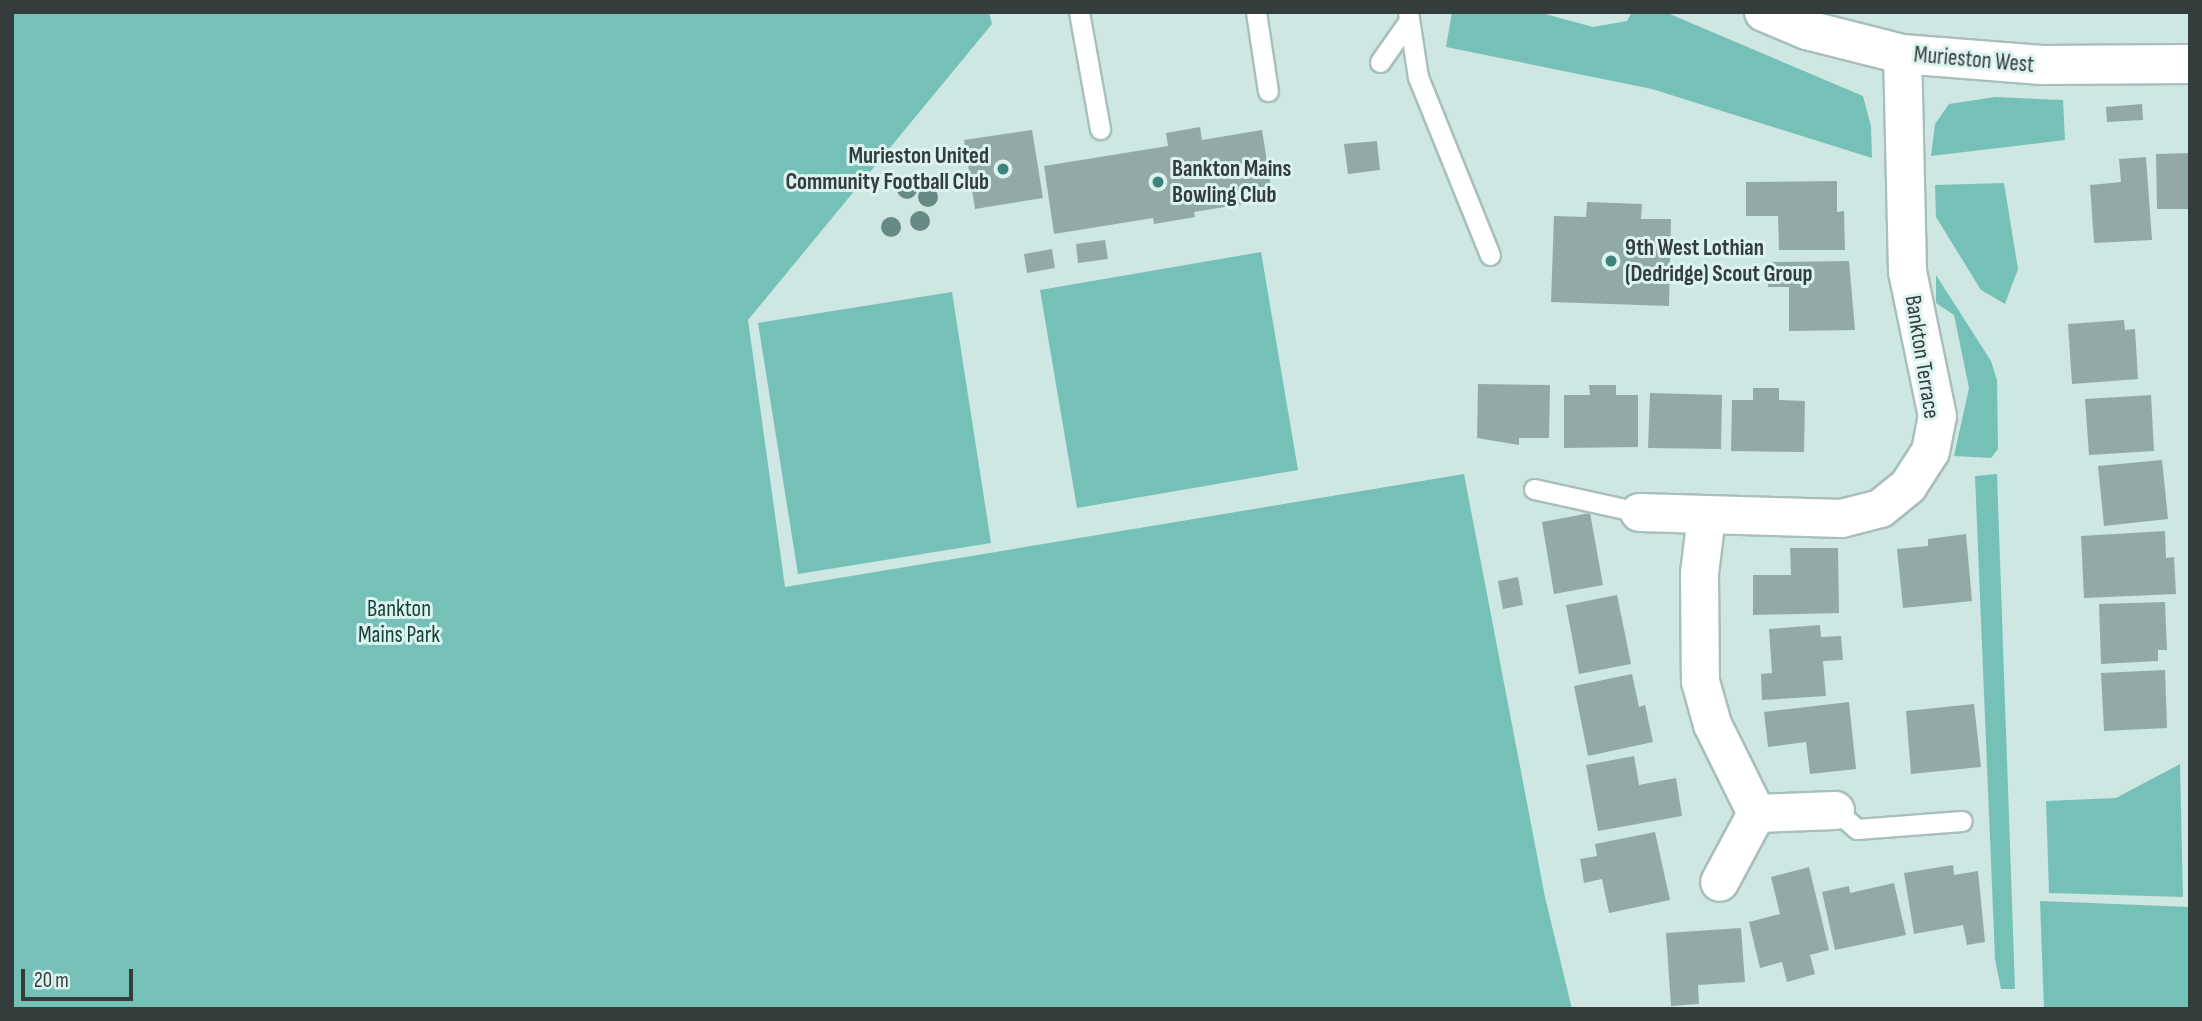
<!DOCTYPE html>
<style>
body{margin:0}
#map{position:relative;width:2202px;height:1021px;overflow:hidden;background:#cfe7e3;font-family:"Sofia Sans Condensed",sans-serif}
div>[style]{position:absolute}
.green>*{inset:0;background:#76c1b7}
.building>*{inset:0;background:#93a9a5}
.roads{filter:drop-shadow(2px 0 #a8bfbb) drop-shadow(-2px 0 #a8bfbb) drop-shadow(0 2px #a8bfbb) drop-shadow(0 -2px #a8bfbb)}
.lane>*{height:19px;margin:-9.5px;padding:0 9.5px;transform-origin:9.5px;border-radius:9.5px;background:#fff}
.street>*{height:37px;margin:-18.5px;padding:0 18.5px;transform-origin:18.5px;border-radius:18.5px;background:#fff}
.secondary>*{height:38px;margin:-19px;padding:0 19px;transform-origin:19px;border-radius:19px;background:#fff}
.trees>*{width:20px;height:20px;margin:-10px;border-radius:50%;background:#688a86}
.dots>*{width:19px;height:19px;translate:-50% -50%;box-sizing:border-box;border:4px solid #dcf4f0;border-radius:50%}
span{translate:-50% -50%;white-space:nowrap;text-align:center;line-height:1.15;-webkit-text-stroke:6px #dcf4f0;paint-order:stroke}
.street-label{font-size:23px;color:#343d3c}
.poi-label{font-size:23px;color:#343d3c;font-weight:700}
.right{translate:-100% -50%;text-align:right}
.left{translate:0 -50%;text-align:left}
.park-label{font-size:23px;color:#143e39}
.frame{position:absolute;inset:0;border:14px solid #343d3c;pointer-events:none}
.scale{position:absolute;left:21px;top:969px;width:112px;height:32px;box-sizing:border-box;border:4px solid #343d3c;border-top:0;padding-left:9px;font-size:21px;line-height:24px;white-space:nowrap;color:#343d3c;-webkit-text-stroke:5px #dcf4f0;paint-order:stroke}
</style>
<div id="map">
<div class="green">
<div style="clip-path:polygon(12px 12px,989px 12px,992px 24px,748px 320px,785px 587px,1464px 474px,1545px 897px,1572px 1009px,12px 1009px)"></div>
<div style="clip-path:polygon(1452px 12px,1538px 12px,1593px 27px,1627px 21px,1632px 12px,1665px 12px,1863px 96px,1871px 126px,1872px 158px,1652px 89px,1446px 47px)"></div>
<div style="clip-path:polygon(1995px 97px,2063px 100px,2065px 140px,1931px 156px,1935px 124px,1949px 104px)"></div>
<div style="clip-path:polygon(2004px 183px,2018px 269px,2005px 304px,1981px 290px,1936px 217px,1935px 185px)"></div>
<div style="clip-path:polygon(1261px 252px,1298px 470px,1077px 508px,1040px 290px)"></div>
<div style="clip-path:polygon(1936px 275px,1991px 361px,1997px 380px,1998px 449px,1991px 458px,1954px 456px,1969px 388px,1954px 315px,1936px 303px)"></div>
<div style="clip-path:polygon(952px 292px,991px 543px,798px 574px,758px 323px)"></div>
<div style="clip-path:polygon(1997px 474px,2015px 989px,2001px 989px,1995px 959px,1975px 476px)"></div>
<div style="clip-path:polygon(2180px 764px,2183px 897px,2049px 893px,2046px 801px,2116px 798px)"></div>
<div style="clip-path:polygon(2040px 901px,2190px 907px,2190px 1009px,2044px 1009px)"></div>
</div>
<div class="building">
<div style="clip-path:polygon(2142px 104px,2143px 120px,2107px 122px,2106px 107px)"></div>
<div style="clip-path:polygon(1200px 127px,1202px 140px,1262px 130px,1273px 199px,1194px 212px,1195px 217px,1154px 224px,1153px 218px,1054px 234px,1044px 166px,1168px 146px,1166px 133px)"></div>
<div style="clip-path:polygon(1032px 130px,1043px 198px,975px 209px,964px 140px)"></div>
<div style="clip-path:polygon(1377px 141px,1380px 170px,1348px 174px,1344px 144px)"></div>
<div style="clip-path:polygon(2190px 153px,2190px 209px,2157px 209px,2156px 154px)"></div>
<div style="clip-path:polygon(2146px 157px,2152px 240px,2094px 243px,2090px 185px,2121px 182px,2119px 159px)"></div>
<div style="clip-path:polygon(1837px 181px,1837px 212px,1844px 211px,1845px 250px,1779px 250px,1778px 216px,1746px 216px,1746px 182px)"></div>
<div style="clip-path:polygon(1587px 202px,1642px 204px,1641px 219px,1671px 219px,1669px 306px,1551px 302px,1554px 216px,1586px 217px)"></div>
<div style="clip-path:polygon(1105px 240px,1108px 259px,1078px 263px,1076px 244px)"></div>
<div style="clip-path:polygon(1052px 249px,1055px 268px,1027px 273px,1024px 254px)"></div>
<div style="clip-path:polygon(1849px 261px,1855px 330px,1789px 331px,1789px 287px,1768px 287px,1768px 262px)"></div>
<div style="clip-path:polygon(2124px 320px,2125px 330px,2135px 329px,2138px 379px,2072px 384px,2068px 324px)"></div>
<div style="clip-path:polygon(1478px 384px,1550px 385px,1549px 438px,1519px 438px,1519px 445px,1477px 438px)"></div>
<div style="clip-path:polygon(1589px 385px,1616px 385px,1616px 395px,1638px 395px,1638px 447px,1564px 448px,1564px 395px,1590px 395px)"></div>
<div style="clip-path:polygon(1753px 388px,1779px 388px,1779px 400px,1805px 401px,1804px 452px,1731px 451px,1732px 400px,1753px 400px)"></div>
<div style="clip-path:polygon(1650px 393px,1722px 395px,1721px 449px,1648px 448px)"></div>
<div style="clip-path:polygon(2151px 395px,2154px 451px,2089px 455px,2085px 399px)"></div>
<div style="clip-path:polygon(2162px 460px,2168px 519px,2104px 526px,2098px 466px)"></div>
<div style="clip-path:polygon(1590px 513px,1603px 585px,1554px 594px,1542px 522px)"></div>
<div style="clip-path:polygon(2165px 531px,2166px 558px,2174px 557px,2176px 594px,2084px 598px,2081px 536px)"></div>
<div style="clip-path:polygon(1966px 534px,1972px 601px,1903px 608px,1897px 549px,1928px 546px,1928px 539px)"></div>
<div style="clip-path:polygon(1790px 548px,1838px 548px,1839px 613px,1753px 615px,1753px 575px,1791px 575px)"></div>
<div style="clip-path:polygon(1518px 577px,1523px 605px,1503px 609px,1498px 581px)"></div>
<div style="clip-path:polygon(1617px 595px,1631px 664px,1579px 674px,1566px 605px)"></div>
<div style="clip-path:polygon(2165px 602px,2167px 650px,2158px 650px,2158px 661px,2101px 664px,2099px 604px)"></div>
<div style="clip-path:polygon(1820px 625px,1821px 637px,1841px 636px,1843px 660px,1823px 661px,1826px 696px,1762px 700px,1761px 674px,1772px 673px,1769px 629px)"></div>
<div style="clip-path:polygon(2165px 670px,2167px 728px,2104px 731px,2101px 673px)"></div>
<div style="clip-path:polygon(1632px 674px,1639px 707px,1645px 705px,1653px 742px,1588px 756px,1574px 686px)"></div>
<div style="clip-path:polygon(1849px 702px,1856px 769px,1810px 774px,1806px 742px,1768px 747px,1764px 712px)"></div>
<div style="clip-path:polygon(1974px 704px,1981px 767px,1911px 774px,1906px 711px)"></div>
<div style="clip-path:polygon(1634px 756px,1639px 785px,1676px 778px,1682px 816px,1598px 831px,1586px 765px)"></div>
<div style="clip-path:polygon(1655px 832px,1670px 900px,1609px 913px,1602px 879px,1584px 883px,1580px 859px,1597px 856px,1595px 844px)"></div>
<div style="clip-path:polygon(1953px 865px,1954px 875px,1978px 871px,1985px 942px,1967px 945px,1963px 925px,1914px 934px,1904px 873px)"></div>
<div style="clip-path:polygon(1809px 867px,1829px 950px,1810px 955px,1815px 974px,1787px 982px,1782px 962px,1760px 968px,1749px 922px,1780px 914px,1771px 877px)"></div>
<div style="clip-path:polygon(1894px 883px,1906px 935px,1835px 950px,1822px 892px,1849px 886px,1850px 893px)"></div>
<div style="clip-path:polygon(1741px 928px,1745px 982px,1698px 985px,1699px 1004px,1671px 1006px,1666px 933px)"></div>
</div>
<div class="roads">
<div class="lane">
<div style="left:1079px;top:12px;width:119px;rotate:79.8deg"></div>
<div style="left:1256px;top:12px;width:80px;rotate:81.4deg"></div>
<div style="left:1408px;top:12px;width:66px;rotate:81.3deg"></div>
<div style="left:1418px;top:77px;width:192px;rotate:68deg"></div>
<div style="left:1380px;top:62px;width:49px;rotate:-55deg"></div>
<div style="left:1534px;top:489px;width:107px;rotate:12.4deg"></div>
<div style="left:1835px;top:810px;width:29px;rotate:41deg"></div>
<div style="left:1857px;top:829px;width:105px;rotate:-4.4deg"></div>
</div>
<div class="street">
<div style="left:1639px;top:512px;width:202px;rotate:1.7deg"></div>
<div style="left:1841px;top:518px;width:40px;rotate:-14.4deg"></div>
<div style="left:1880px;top:508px;width:36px;rotate:-39deg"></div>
<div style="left:1908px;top:485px;width:40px;rotate:-57.1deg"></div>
<div style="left:1930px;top:451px;width:36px;rotate:-79deg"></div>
<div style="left:1937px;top:416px;width:148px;rotate:-101.7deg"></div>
<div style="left:1907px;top:271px;width:217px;rotate:-91.3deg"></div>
<div style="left:1706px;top:516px;width:57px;rotate:97deg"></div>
<div style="left:1699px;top:573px;width:108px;rotate:89.5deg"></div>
<div style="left:1700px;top:681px;width:45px;rotate:74.4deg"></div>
<div style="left:1712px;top:724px;width:99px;rotate:63.7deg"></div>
<div style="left:1756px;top:813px;width:78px;rotate:118.2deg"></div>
<div style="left:1756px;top:813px;width:79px;rotate:-2.2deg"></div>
</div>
<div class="secondary">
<div style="left:1764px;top:12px;width:47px;rotate:22.7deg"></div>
<div style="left:1807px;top:30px;width:98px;rotate:14.2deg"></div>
<div style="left:1902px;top:54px;width:140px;rotate:4.5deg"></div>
<div style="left:2042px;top:65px;width:148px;rotate:-0.4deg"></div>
</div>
</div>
<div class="trees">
<div style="left:907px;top:189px"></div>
<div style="left:928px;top:197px"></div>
<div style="left:920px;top:221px"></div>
<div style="left:891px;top:227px"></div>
</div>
<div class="dots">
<div style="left:1003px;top:169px;background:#3d837a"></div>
<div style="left:1158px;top:182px;background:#3d837a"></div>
<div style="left:1611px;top:261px;background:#3d837a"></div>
</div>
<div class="street-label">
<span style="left:1974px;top:60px;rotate:5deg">Murieston West</span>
<span style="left:1922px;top:357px;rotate:81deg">Bankton Terrace</span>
</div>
<div class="poi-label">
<span class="right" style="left:989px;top:169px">Murieston United<br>Community Football Club</span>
<span class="left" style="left:1172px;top:182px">Bankton Mains<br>Bowling Club</span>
<span class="left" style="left:1625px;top:261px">9th West Lothian<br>(Dedridge) Scout Group</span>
</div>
<div class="park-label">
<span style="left:399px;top:622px">Bankton<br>Mains Park</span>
</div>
<div class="frame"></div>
<div class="scale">20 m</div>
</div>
